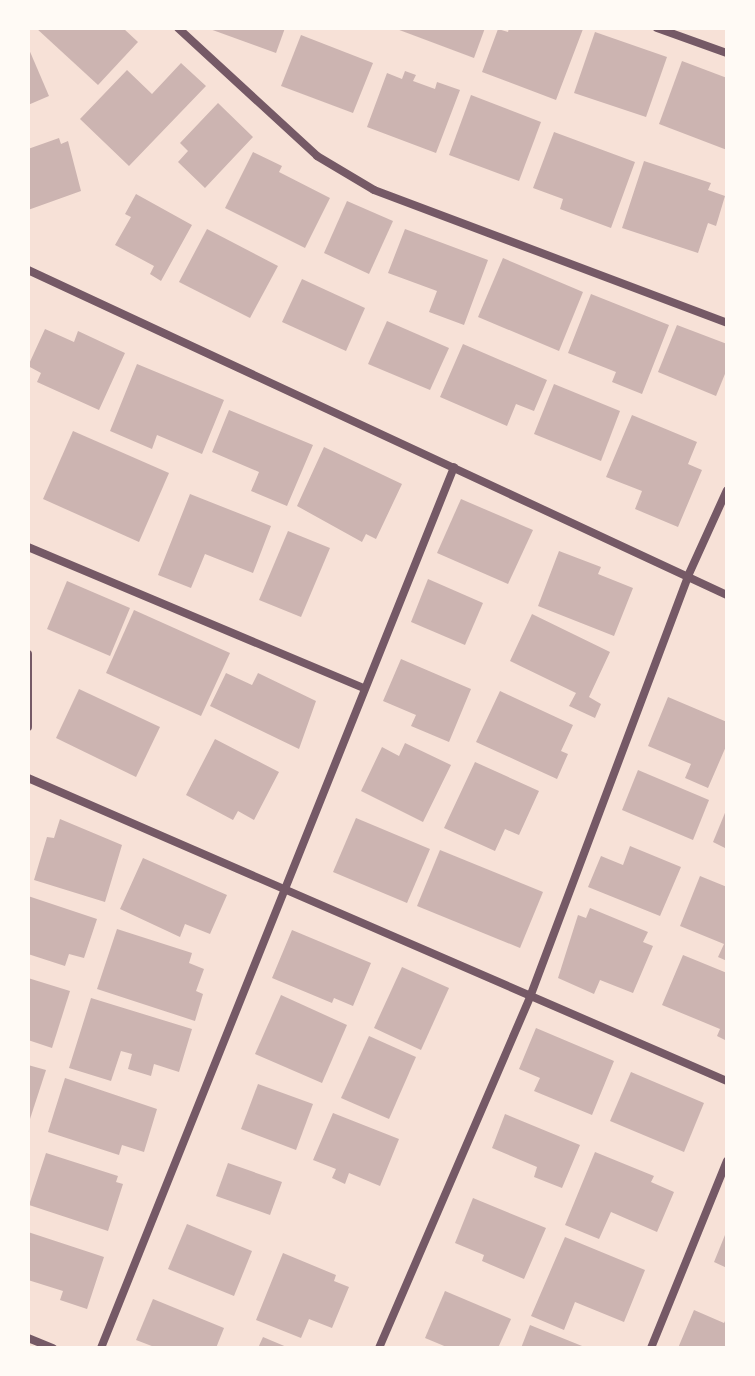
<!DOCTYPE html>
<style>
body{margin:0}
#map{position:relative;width:755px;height:1376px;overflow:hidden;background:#f7e1d7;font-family:"Roboto Serif",serif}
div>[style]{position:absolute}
.building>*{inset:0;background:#ccb4b1}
.minor>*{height:8px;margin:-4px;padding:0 4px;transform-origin:4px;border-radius:4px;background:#755966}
span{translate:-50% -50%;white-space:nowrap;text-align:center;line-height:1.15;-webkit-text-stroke:6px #fffaf5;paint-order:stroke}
.frame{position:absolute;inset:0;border:30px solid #fffaf5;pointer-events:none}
</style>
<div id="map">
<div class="building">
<div style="clip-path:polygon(36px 28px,123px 28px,138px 42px,98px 85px)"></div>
<div style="clip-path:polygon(207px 28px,285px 28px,276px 53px)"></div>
<div style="clip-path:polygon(394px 28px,485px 28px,474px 58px)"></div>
<div style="clip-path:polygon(509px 28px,583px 29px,556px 100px,482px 72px,498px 29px,508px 32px)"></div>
<div style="clip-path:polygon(595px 32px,667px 57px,646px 117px,574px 93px)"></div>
<div style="clip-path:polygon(301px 35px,373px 63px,353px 113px,281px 86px)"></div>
<div style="clip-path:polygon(28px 47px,49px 96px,28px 105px)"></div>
<div style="clip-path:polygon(682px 61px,727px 78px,727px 150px,659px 124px)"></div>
<div style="clip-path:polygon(181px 63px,206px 86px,129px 166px,80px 119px,127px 70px,152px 94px)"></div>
<div style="clip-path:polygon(405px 71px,416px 75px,413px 81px,435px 89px,437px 82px,460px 90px,436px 153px,367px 127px,387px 73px,402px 79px)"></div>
<div style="clip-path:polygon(471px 95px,541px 122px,519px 181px,449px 155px)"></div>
<div style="clip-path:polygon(218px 103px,253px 137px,205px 188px,178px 162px,188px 151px,180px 143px)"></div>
<div style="clip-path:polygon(554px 132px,635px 162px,611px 228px,560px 209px,563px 199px,533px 188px)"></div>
<div style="clip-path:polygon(59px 138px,61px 144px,68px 141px,81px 191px,28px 210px,28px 149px)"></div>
<div style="clip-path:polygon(253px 152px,282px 166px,279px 172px,330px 198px,305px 248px,225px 208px)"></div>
<div style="clip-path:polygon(644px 161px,711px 183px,708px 190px,725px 196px,716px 226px,708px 223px,698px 253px,622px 228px)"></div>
<div style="clip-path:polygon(136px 194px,192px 225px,161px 281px,150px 274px,154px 266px,115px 245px,131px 217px,125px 214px)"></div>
<div style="clip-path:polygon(347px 201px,393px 221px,369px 274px,324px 253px)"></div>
<div style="clip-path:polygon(207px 229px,278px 266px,250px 318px,179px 282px)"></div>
<div style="clip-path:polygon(405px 229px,488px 260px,464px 325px,429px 312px,437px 291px,388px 273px)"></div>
<div style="clip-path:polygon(503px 258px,583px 292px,559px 351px,478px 317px)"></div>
<div style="clip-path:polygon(302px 279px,365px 308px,346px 351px,282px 322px)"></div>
<div style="clip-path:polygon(591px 294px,669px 325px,642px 394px,612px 382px,616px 372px,568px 353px)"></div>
<div style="clip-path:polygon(387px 321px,449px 348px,430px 390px,368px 364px)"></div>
<div style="clip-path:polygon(677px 325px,727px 344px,727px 369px,716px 396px,658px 372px)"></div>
<div style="clip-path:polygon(45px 329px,74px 342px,78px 331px,125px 353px,99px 410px,37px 382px,41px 373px,28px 366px)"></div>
<div style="clip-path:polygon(463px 344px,547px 380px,534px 411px,516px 404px,507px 426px,440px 397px)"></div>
<div style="clip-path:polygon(137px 364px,224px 400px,202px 454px,157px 435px,152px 449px,110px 431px)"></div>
<div style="clip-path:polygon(554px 384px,620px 411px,601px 461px,534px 434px)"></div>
<div style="clip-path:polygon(229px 410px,313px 445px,287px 506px,251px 491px,259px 472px,212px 452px)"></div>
<div style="clip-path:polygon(632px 415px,697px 442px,688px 464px,702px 470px,678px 527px,635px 509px,642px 491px,606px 477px)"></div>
<div style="clip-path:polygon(73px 431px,169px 473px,139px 542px,43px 499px)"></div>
<div style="clip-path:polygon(324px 447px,402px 484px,376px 539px,366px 534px,362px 542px,297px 506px)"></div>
<div style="clip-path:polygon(190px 494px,271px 526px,253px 573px,205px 554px,191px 588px,158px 575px)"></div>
<div style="clip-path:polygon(461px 499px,533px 530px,508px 584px,437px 553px)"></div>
<div style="clip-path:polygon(288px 531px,330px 548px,301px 617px,259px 600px)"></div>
<div style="clip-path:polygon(559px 551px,601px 567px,598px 574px,633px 588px,614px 636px,538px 606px)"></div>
<div style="clip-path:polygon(428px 579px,483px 603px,465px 645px,411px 622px)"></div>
<div style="clip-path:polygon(67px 581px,130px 608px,110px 656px,47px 629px)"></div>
<div style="clip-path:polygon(134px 610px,230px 653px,201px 716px,106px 673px)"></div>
<div style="clip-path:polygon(532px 614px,610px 652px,589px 697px,601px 704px,595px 718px,569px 706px,576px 693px,510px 661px)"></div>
<div style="clip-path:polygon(401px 659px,471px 689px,449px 742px,411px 726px,416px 715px,383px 701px)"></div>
<div style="clip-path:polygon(226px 673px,252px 685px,258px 673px,316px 701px,299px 749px,210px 706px)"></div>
<div style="clip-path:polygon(79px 689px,160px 727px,136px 777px,56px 738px)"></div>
<div style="clip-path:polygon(500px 691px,573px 725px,561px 751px,568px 754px,557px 779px,476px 742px)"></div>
<div style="clip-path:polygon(668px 697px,727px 722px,727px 744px,708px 788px,685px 778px,691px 764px,648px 746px)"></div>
<div style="clip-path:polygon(215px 739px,279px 772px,254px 820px,238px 811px,233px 820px,186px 795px)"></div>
<div style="clip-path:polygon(405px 743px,451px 765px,423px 822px,361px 791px,382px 747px,399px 756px)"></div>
<div style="clip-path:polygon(475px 762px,539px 791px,519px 835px,505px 829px,495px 851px,444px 828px)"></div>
<div style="clip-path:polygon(638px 770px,709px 800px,693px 840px,622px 810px)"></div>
<div style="clip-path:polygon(727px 808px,727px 849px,713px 842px)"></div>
<div style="clip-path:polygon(356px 818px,430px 849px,407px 903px,333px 872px)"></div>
<div style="clip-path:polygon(60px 819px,122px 845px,105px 902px,34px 880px,47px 837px,54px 838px)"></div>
<div style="clip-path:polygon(630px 846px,681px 867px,660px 916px,588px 887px,601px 856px,623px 865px)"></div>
<div style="clip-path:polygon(440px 850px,543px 892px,520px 948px,417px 906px)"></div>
<div style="clip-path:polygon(143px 858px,227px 895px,210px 934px,185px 924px,180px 937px,120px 909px)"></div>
<div style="clip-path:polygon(700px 876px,727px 887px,727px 961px,718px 957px,724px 944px,680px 926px)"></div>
<div style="clip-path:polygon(28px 896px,97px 919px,84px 958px,69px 954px,65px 966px,28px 954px)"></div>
<div style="clip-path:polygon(590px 908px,648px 932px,643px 942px,653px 946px,633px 993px,600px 980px,594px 994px,558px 978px,578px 915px,586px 918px)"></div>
<div style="clip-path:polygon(117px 929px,192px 953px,189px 963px,204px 969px,196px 991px,203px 994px,195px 1021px,97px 989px)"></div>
<div style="clip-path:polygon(292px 930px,371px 963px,353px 1006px,334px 998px,332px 1003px,272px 978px)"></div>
<div style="clip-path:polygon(683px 955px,727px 973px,727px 1041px,717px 1036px,720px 1029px,662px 1005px)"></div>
<div style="clip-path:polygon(402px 967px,449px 988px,421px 1050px,374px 1028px)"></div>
<div style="clip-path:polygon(28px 978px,70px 991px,52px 1048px,28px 1040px)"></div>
<div style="clip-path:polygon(281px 995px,347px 1025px,322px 1083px,255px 1054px)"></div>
<div style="clip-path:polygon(91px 998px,192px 1029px,179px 1072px,154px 1064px,151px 1076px,128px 1069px,132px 1054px,121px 1051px,111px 1081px,69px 1068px)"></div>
<div style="clip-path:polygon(536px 1028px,614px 1061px,592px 1115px,534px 1091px,540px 1078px,519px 1069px)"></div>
<div style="clip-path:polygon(369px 1036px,416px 1057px,389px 1119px,341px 1098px)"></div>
<div style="clip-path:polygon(28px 1065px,46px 1070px,29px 1122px,28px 1122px)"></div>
<div style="clip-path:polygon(631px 1072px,704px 1103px,684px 1152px,610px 1121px)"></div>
<div style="clip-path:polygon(65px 1078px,157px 1109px,144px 1152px,122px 1145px,119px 1155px,48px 1132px)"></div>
<div style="clip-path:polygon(258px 1084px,313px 1104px,296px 1150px,241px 1129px)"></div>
<div style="clip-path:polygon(333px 1113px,399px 1139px,380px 1186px,349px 1173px,345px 1184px,332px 1178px,336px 1169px,313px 1160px)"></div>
<div style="clip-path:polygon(505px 1114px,580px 1145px,562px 1188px,534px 1177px,537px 1167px,492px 1148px)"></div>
<div style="clip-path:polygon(595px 1152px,654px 1176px,651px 1182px,674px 1192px,657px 1232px,611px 1212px,599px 1239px,565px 1225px)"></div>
<div style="clip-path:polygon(46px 1153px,118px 1176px,116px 1182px,123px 1184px,108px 1231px,29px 1205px)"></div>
<div style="clip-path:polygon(228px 1163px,282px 1182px,270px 1215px,216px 1196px)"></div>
<div style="clip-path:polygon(473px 1198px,546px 1228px,524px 1279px,482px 1261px,484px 1255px,455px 1243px)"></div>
<div style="clip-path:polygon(187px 1224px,252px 1251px,234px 1296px,168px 1269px)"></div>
<div style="clip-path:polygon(727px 1230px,727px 1268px,714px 1262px)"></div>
<div style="clip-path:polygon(28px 1232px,104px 1257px,87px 1309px,60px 1300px,63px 1291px,28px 1280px)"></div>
<div style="clip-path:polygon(565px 1237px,645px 1270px,624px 1322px,575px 1302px,564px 1330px,531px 1316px)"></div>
<div style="clip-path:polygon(283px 1253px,336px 1275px,334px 1281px,349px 1287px,332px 1328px,309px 1319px,301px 1338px,256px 1320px)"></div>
<div style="clip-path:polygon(445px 1291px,511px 1319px,498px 1348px,449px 1348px,425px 1338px)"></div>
<div style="clip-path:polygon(153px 1299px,224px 1328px,216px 1348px,157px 1348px,136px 1340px)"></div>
<div style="clip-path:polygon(694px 1310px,724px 1323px,727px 1317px,727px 1348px,678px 1348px)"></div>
<div style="clip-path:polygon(530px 1325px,587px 1348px,521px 1348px)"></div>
<div style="clip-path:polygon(263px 1337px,289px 1348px,258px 1348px)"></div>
</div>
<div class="minor">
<div style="left:178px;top:28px;width:189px;rotate:42.6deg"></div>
<div style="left:317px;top:156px;width:66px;rotate:30.8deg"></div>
<div style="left:374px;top:190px;width:377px;rotate:20.6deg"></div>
<div style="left:657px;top:28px;width:74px;rotate:19.7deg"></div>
<div style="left:28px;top:270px;width:771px;rotate:24.94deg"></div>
<div style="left:28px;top:547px;width:363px;rotate:22.8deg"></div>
<div style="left:28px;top:654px;width:73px;rotate:90deg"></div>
<div style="left:28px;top:778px;width:762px;rotate:23.44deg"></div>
<div style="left:28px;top:1338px;width:27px;rotate:22deg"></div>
<div style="left:101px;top:1348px;width:949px;rotate:-68.16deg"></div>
<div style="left:379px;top:1348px;width:382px;rotate:-66.7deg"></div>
<div style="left:530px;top:997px;width:450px;rotate:-69.4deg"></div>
<div style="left:688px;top:576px;width:94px;rotate:-65.6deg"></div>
<div style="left:651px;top:1348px;width:202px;rotate:-67.9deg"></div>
</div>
<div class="frame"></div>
</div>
